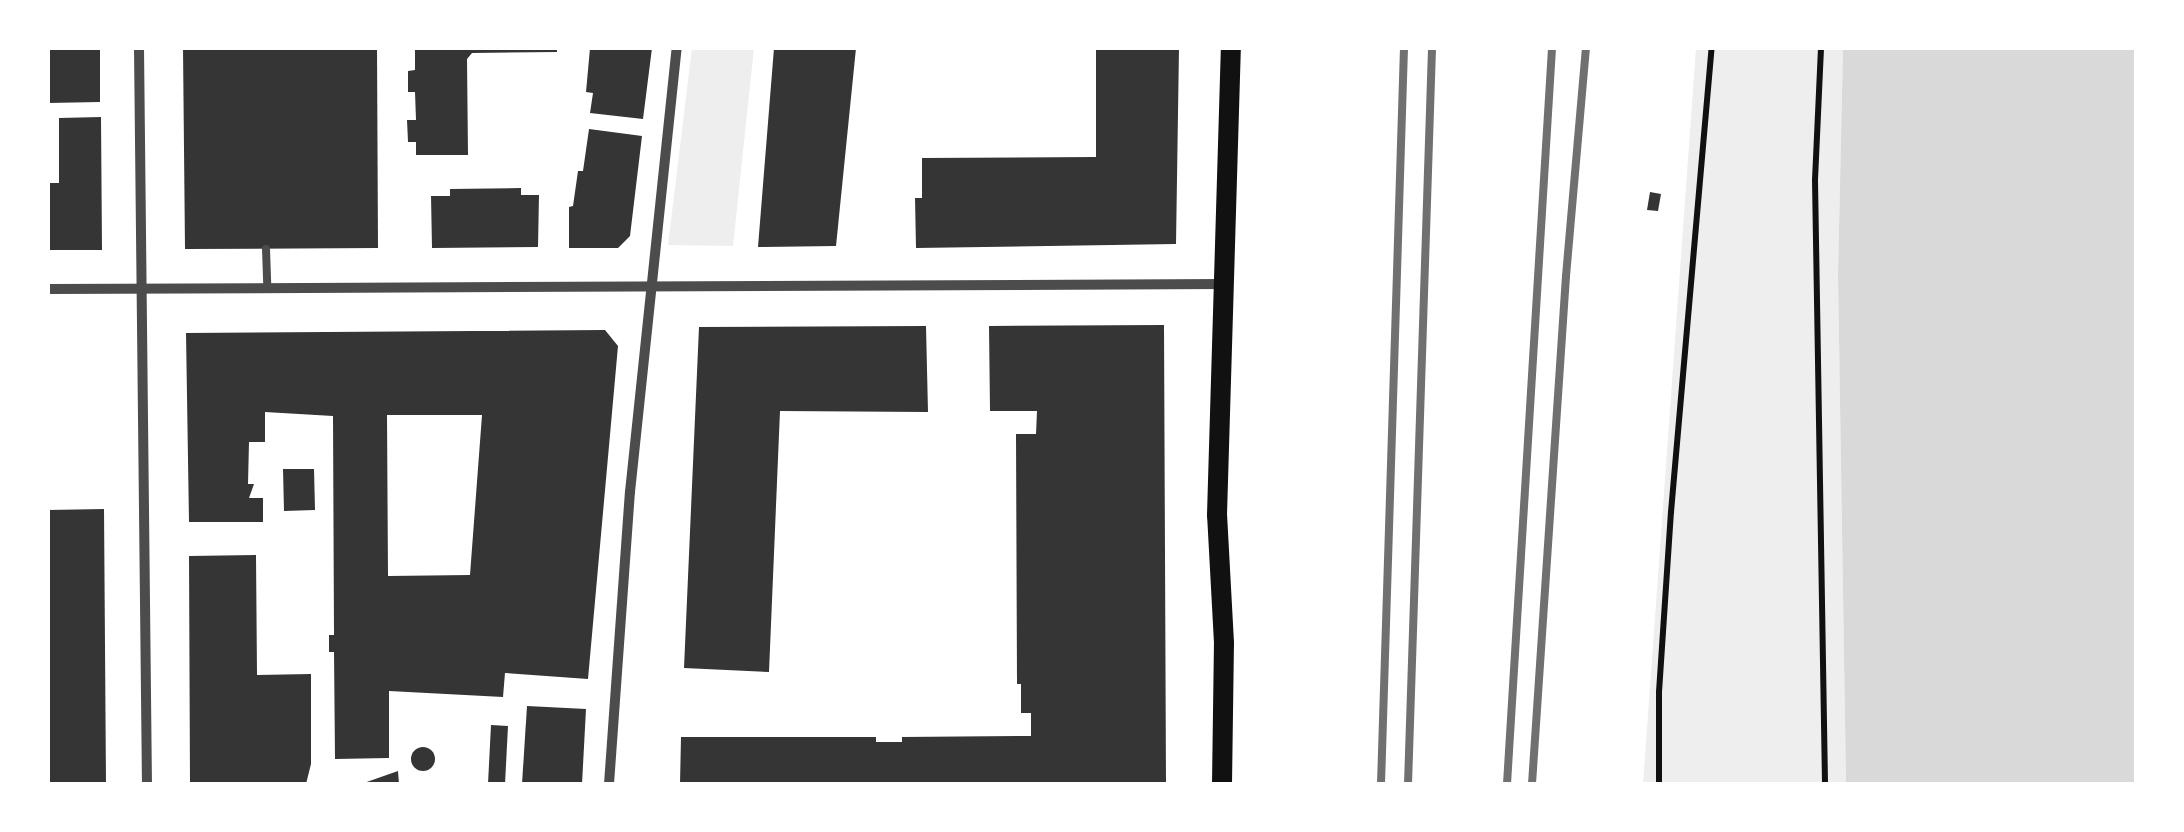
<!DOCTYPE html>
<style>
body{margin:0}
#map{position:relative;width:2184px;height:832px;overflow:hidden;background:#fff;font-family:"Archivo Narrow",sans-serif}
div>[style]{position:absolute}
.green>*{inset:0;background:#eee}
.water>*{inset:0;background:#d9d9d9}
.building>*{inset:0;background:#353535}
.round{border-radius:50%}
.path>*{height:6px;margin:-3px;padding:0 3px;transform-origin:3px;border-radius:3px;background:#111}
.service>*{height:8px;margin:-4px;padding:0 4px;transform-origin:4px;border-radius:4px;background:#4c4c4c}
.minor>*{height:10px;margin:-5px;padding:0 5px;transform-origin:5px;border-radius:5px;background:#4c4c4c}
.secondary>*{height:20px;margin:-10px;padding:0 10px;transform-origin:10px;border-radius:10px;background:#111}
.rail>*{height:8px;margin:-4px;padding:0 4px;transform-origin:4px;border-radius:4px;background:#707070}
span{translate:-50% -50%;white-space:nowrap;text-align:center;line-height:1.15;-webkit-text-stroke:10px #fff;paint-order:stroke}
.frame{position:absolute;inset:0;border:50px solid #fff;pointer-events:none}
</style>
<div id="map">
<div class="green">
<div style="clip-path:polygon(692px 48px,754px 48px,733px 246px,668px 245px)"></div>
<div style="clip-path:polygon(1696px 48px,1843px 48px,1838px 275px,1846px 784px,1643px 784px)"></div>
</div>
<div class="water">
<div style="clip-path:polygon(1843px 48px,2136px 48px,2136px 784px,1846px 784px,1838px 275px)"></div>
</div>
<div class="building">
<div style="clip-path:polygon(48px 48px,100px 48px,100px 102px,48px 103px)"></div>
<div style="clip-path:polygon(183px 48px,377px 48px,378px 248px,185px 249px)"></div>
<div style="clip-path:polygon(415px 48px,557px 48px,557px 52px,472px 53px,467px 59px,468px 155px,416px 155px,416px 142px,408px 142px,407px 120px,416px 120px,415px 92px,408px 92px,408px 71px,415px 70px)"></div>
<div style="clip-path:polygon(590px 48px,652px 48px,643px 119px,590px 113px,593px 93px,586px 92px)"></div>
<div style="clip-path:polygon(774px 48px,856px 48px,836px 246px,758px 247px)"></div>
<div style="clip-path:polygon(1096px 48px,1179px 48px,1176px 244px,916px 248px,915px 198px,922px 198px,922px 158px,1096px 157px)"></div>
<div style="clip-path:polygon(101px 117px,102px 250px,48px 250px,48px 183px,59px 183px,59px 118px)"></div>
<div style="clip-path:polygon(589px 129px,642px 136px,630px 236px,618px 248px,569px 248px,569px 207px,573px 206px,578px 171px,583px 171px)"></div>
<div style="clip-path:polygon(521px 188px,521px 195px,539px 195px,538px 247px,432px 248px,431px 196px,450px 196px,450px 189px)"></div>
<div style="clip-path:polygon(1650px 192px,1661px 194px,1658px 211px,1647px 210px)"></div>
<div style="clip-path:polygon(1164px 325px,1166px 784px,680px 784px,681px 737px,876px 737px,876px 742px,902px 742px,902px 737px,1031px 736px,1031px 713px,1021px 713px,1021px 684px,1017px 684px,1016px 434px,1036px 434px,1037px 411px,990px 411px,989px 326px)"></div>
<div style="clip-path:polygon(926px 326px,928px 412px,780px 411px,769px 672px,684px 668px,699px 327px)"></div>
<div style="clip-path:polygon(evenodd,605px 330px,618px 346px,588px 679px,505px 673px,503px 697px,389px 691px,389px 758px,335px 759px,334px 652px,329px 652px,329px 635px,334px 635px,333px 416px,265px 412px,265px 442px,249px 442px,248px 484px,254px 484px,249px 498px,263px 498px,263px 522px,189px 522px,186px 333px,605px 330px,387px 415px,482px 415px,470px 575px,388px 576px,387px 415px)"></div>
<div style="clip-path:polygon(283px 469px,314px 469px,315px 510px,284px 511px)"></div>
<div style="clip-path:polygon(104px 509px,106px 784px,48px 784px,48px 510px)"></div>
<div style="clip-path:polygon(256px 555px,257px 675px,311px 674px,311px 764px,306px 784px,190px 784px,189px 556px)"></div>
<div style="clip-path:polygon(527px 706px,586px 709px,582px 784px,522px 784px)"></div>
<div style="clip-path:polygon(491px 725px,508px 726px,505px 784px,488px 784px)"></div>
<div class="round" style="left:411px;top:747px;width:24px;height:24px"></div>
<div style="clip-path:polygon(398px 771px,399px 784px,361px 784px)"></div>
</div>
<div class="path">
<div style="left:1821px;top:48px;width:132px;rotate:92.6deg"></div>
<div style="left:1815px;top:180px;width:604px;rotate:89.05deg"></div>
<div style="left:1659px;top:784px;width:92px;rotate:-90deg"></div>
<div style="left:1659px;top:692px;width:180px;rotate:-86.2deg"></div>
<div style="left:1671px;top:512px;width:466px;rotate:-85deg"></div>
</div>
<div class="service">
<div style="left:266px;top:249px;width:38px;rotate:88deg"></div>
</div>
<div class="minor">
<div style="left:139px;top:48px;width:736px;rotate:89.38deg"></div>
<div style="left:48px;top:289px;width:1175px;rotate:-0.24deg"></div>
<div style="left:609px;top:784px;width:293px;rotate:-85.9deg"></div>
<div style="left:630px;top:492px;width:446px;rotate:-84deg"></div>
</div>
<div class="secondary">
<div style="left:1222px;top:784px;width:141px;rotate:-89.2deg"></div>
<div style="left:1224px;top:643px;width:128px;rotate:-93.1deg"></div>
<div style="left:1217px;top:515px;width:467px;rotate:-88.3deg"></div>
</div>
<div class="rail">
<div style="left:1381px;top:784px;width:736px;rotate:-88.21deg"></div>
<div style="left:1408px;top:784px;width:736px;rotate:-88.13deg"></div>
<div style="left:1507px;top:784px;width:737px;rotate:-86.5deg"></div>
<div style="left:1532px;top:784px;width:509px;rotate:-86.17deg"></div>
<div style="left:1566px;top:276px;width:229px;rotate:-85deg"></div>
</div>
<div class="frame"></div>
</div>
